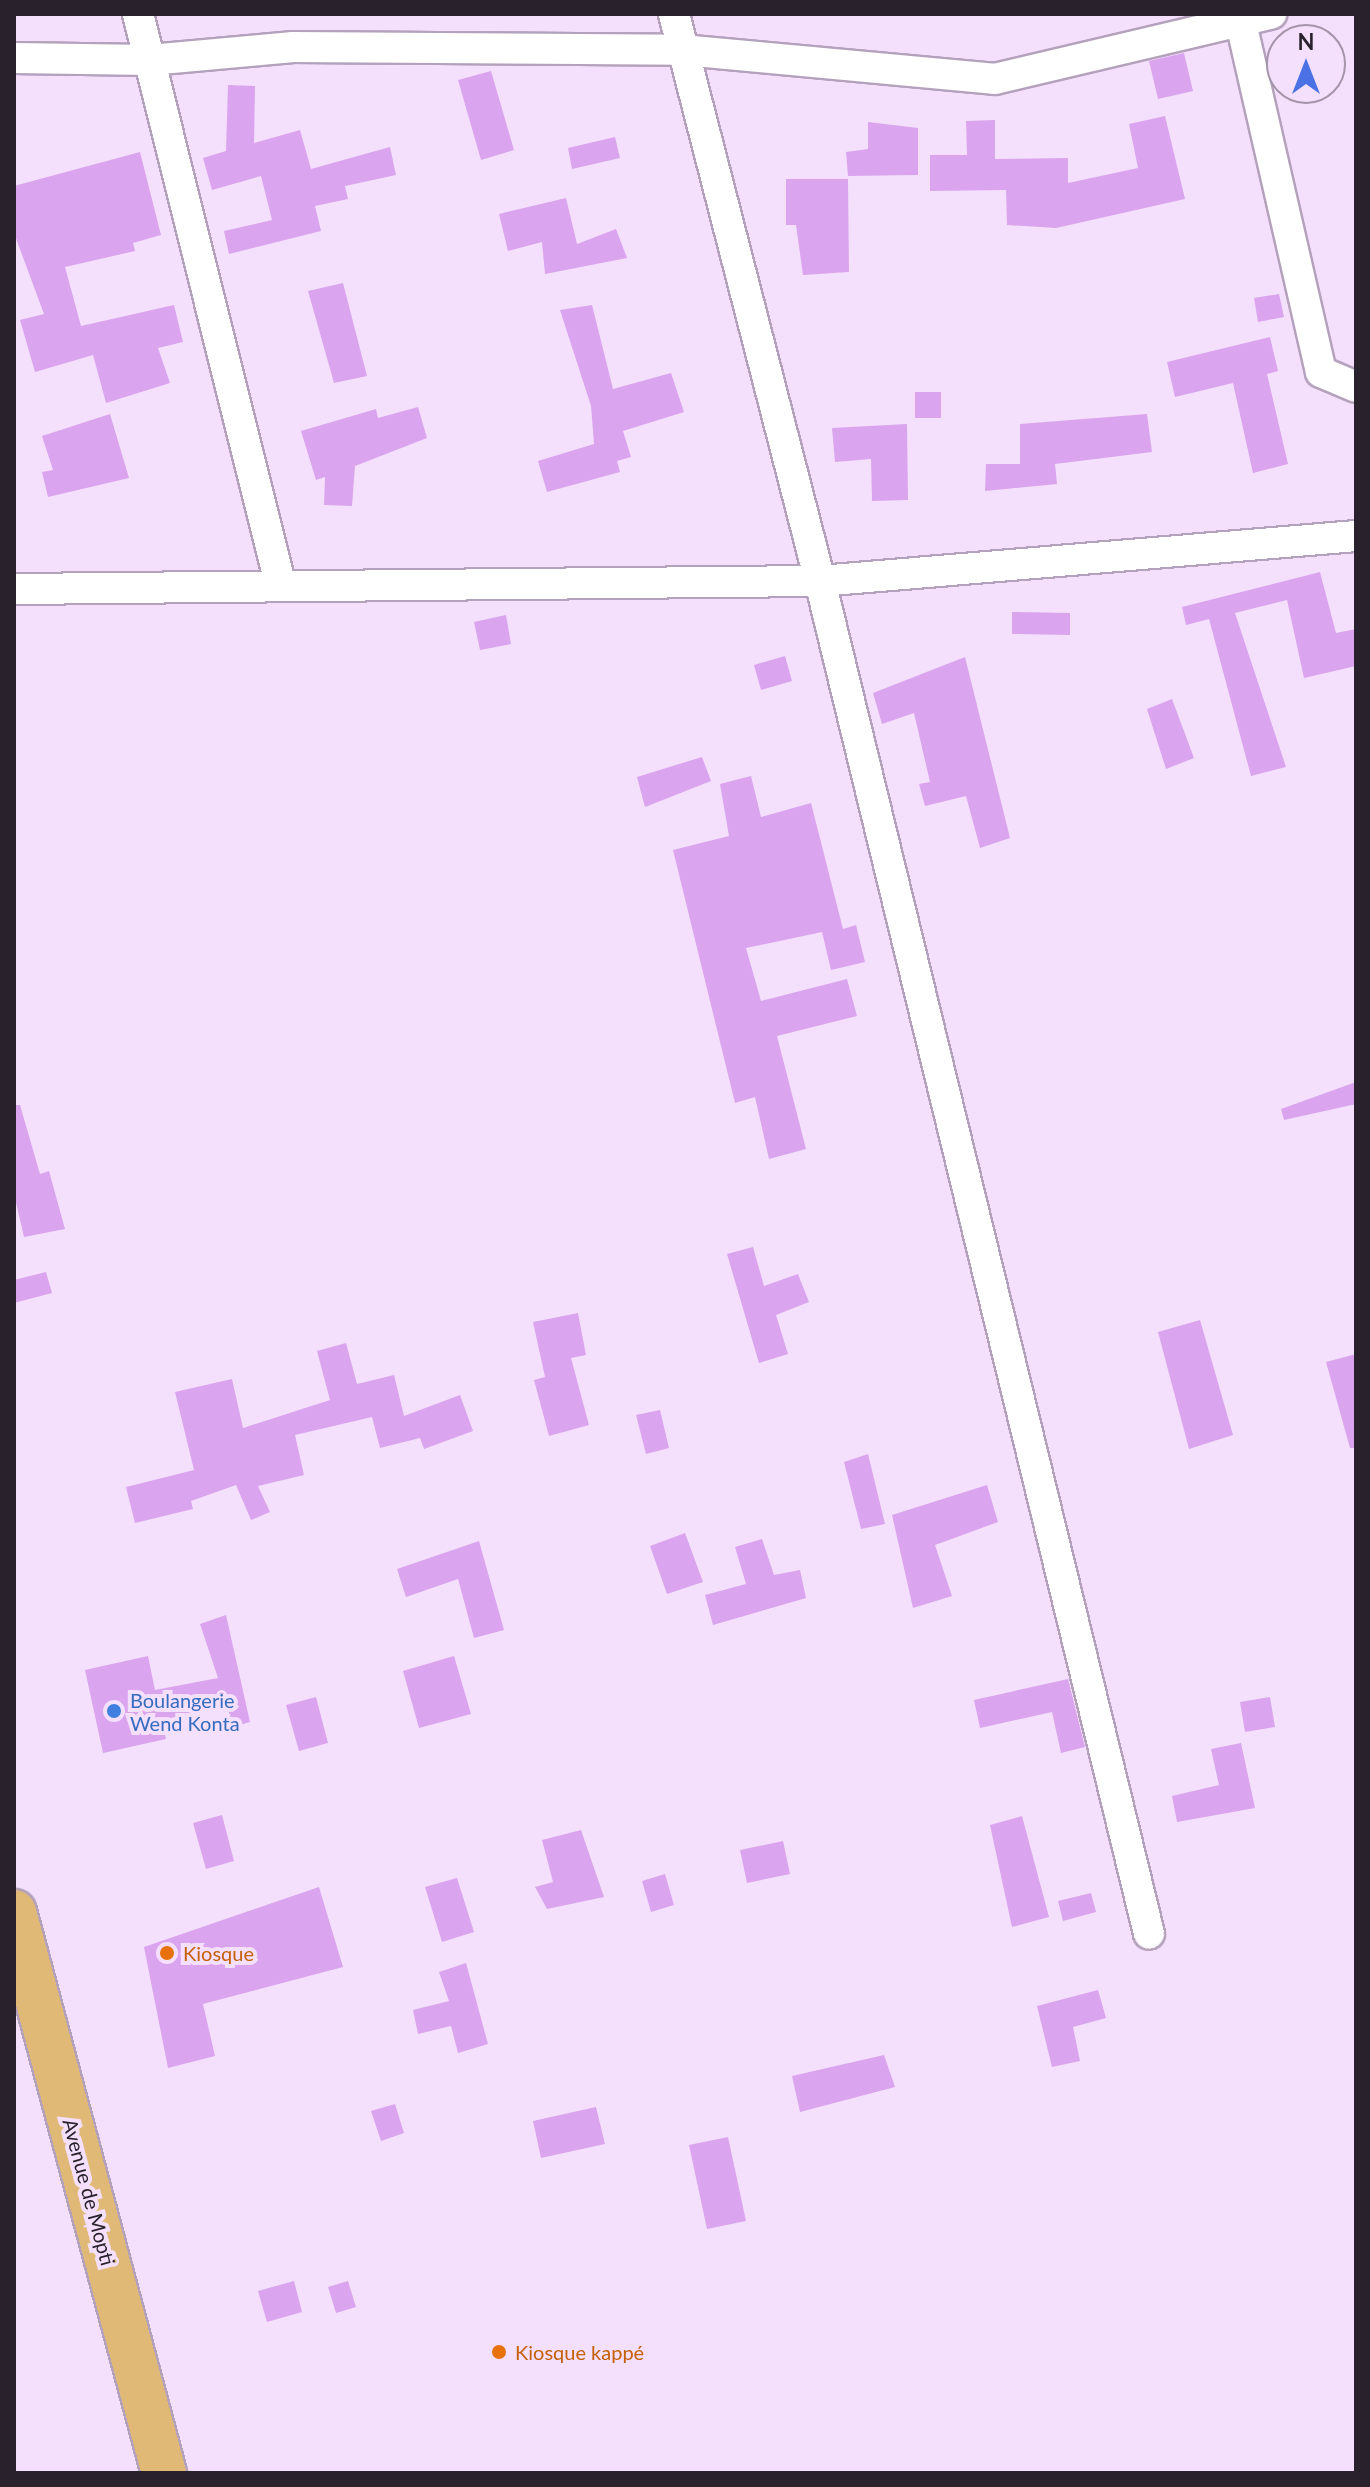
<!DOCTYPE html>
<meta charset="utf-8">
<style>
body{margin:0}
#map{position:relative;width:1370px;height:2487px;overflow:hidden;background:#f4e0fc;font-family:Lato,sans-serif}
div>[style]{position:absolute}
.building>*{inset:0;background:#daa4ee}
.roads{filter:drop-shadow(2px 0 #b4a1bc) drop-shadow(-2px 0 #b4a1bc) drop-shadow(0 2px #b4a1bc) drop-shadow(0 -2px #b4a1bc)}
.minor>*{height:30px;margin:-15px;padding:0 15px;transform-origin:15px;border-radius:15px;background:#fff}
.primary>*{height:44px;margin:-22px;padding:0 22px;transform-origin:22px;border-radius:22px;background:#e0b977}
.dots>*{width:22px;height:22px;translate:-50% -50%;box-sizing:border-box;border:4px solid #f4e0fc;border-radius:50%}
span{translate:-50% -50%;white-space:nowrap;text-align:center;line-height:1.15;-webkit-text-stroke:8px #f4e0fc;paint-order:stroke}
.shop-label{font-size:20px;color:#366cbe}
.left{translate:0 -50%;text-align:left}
.food-label{font-size:20px;color:#c56008}
.street-label{font-size:20px;color:#29222c}
.frame{position:absolute;inset:0;border:16px solid #29222c;pointer-events:none}
.north{position:absolute;left:1266px;top:24px;width:80px;height:80px;box-sizing:border-box;background:#f4e0fc;border:2px solid #a394a9;border-radius:50%;rotate:0deg;font-size:22px;font-weight:700;line-height:32px;text-align:center;color:#29222c}
.north::after{content:'';display:block;margin:auto;width:28px;height:36px;background:#4a72e5;clip-path:polygon(50% 0,100% 100%,50% 72%,0 100%)}
</style>
<div id="map">
<div class="building">
<div style="clip-path:polygon(1184px 53px,1193px 91px,1158px 99px,1149px 61px)"></div>
<div style="clip-path:polygon(491px 71px,514px 150px,481px 160px,458px 80px)"></div>
<div style="clip-path:polygon(228px 85px,255px 86px,254px 143px,300px 130px,311px 169px,390px 147px,396px 175px,345px 186px,348px 199px,315px 206px,321px 231px,229px 254px,224px 231px,272px 220px,261px 176px,212px 190px,203px 158px,226px 151px)"></div>
<div style="clip-path:polygon(1165px 116px,1185px 199px,1056px 228px,1007px 225px,1006px 190px,930px 191px,930px 155px,967px 155px,966px 121px,995px 120px,995px 159px,1068px 158px,1068px 183px,1138px 168px,1129px 124px)"></div>
<div style="clip-path:polygon(868px 122px,918px 128px,918px 175px,848px 176px,846px 152px,868px 149px)"></div>
<div style="clip-path:polygon(615px 137px,620px 158px,572px 169px,568px 148px)"></div>
<div style="clip-path:polygon(140px 152px,161px 235px,133px 243px,135px 251px,65px 267px,81px 326px,174px 305px,183px 342px,158px 348px,170px 383px,106px 403px,93px 355px,35px 372px,20px 320px,44px 314px,14px 233px,14px 186px)"></div>
<div style="clip-path:polygon(786px 179px,848px 179px,849px 272px,803px 275px,796px 225px,786px 225px)"></div>
<div style="clip-path:polygon(566px 198px,577px 244px,616px 229px,627px 258px,545px 274px,542px 242px,508px 251px,499px 214px)"></div>
<div style="clip-path:polygon(343px 283px,367px 376px,334px 383px,308px 291px)"></div>
<div style="clip-path:polygon(1279px 294px,1284px 317px,1258px 322px,1254px 298px)"></div>
<div style="clip-path:polygon(592px 305px,613px 389px,671px 373px,684px 412px,623px 431px,631px 457px,617px 461px,620px 472px,547px 492px,538px 461px,594px 444px,591px 406px,560px 310px)"></div>
<div style="clip-path:polygon(1270px 337px,1278px 371px,1267px 374px,1288px 464px,1253px 473px,1233px 383px,1175px 397px,1167px 362px)"></div>
<div style="clip-path:polygon(915px 392px,941px 392px,941px 418px,915px 418px)"></div>
<div style="clip-path:polygon(418px 407px,427px 438px,355px 466px,352px 506px,324px 505px,325px 477px,316px 480px,301px 431px,376px 409px,378px 418px)"></div>
<div style="clip-path:polygon(110px 414px,129px 478px,48px 497px,42px 472px,53px 470px,42px 436px)"></div>
<div style="clip-path:polygon(1147px 414px,1152px 452px,1055px 464px,1057px 484px,985px 491px,986px 464px,1020px 464px,1020px 424px)"></div>
<div style="clip-path:polygon(907px 424px,908px 500px,872px 501px,871px 459px,835px 462px,832px 428px)"></div>
<div style="clip-path:polygon(1320px 572px,1336px 633px,1356px 629px,1356px 666px,1304px 678px,1287px 600px,1235px 613px,1286px 767px,1251px 776px,1209px 619px,1186px 625px,1182px 607px)"></div>
<div style="clip-path:polygon(1012px 612px,1070px 613px,1070px 635px,1012px 634px)"></div>
<div style="clip-path:polygon(506px 615px,511px 644px,480px 650px,474px 622px)"></div>
<div style="clip-path:polygon(785px 656px,792px 681px,761px 690px,754px 665px)"></div>
<div style="clip-path:polygon(965px 657px,1010px 838px,980px 848px,966px 796px,925px 806px,919px 784px,930px 782px,914px 713px,882px 724px,873px 693px)"></div>
<div style="clip-path:polygon(1172px 699px,1194px 758px,1166px 769px,1147px 709px)"></div>
<div style="clip-path:polygon(702px 757px,711px 781px,645px 807px,637px 777px)"></div>
<div style="clip-path:polygon(751px 776px,761px 817px,811px 803px,843px 929px,856px 925px,865px 962px,831px 970px,822px 932px,746px 948px,761px 1001px,847px 979px,857px 1016px,777px 1036px,806px 1149px,769px 1159px,755px 1097px,735px 1103px,673px 850px,729px 836px,720px 784px)"></div>
<div style="clip-path:polygon(1356px 1082px,1356px 1104px,1284px 1120px,1281px 1109px)"></div>
<div style="clip-path:polygon(14px 1105px,20px 1105px,40px 1174px,49px 1171px,65px 1229px,24px 1237px,14px 1194px)"></div>
<div style="clip-path:polygon(753px 1247px,764px 1286px,798px 1274px,809px 1302px,776px 1315px,788px 1354px,759px 1363px,727px 1254px)"></div>
<div style="clip-path:polygon(46px 1272px,52px 1293px,14px 1303px,14px 1280px)"></div>
<div style="clip-path:polygon(578px 1313px,586px 1355px,571px 1358px,589px 1425px,549px 1436px,534px 1380px,545px 1377px,533px 1322px)"></div>
<div style="clip-path:polygon(1200px 1320px,1233px 1435px,1189px 1449px,1158px 1332px)"></div>
<div style="clip-path:polygon(346px 1343px,357px 1384px,394px 1375px,404px 1416px,460px 1395px,473px 1431px,424px 1449px,420px 1438px,380px 1448px,372px 1417px,295px 1435px,304px 1475px,258px 1486px,270px 1512px,251px 1520px,236px 1485px,191px 1501px,193px 1509px,135px 1523px,126px 1487px,194px 1470px,175px 1392px,232px 1379px,243px 1428px,330px 1400px,317px 1351px)"></div>
<div style="clip-path:polygon(1356px 1354px,1356px 1448px,1350px 1448px,1326px 1362px)"></div>
<div style="clip-path:polygon(660px 1410px,669px 1448px,646px 1454px,636px 1415px)"></div>
<div style="clip-path:polygon(868px 1454px,885px 1524px,861px 1529px,844px 1462px)"></div>
<div style="clip-path:polygon(987px 1485px,998px 1522px,935px 1545px,952px 1596px,913px 1608px,892px 1515px)"></div>
<div style="clip-path:polygon(685px 1533px,703px 1582px,667px 1594px,650px 1546px)"></div>
<div style="clip-path:polygon(762px 1539px,774px 1575px,800px 1570px,806px 1598px,713px 1625px,705px 1595px,746px 1584px,735px 1547px)"></div>
<div style="clip-path:polygon(479px 1541px,504px 1630px,474px 1638px,458px 1579px,406px 1597px,397px 1569px)"></div>
<div style="clip-path:polygon(226px 1615px,250px 1722px,233px 1727px,228px 1709px,215px 1708px,162px 1720px,166px 1739px,103px 1753px,85px 1670px,148px 1656px,155px 1690px,218px 1678px,200px 1624px)"></div>
<div style="clip-path:polygon(454px 1656px,471px 1714px,419px 1728px,403px 1671px)"></div>
<div style="clip-path:polygon(1068px 1679px,1085px 1747px,1061px 1753px,1052px 1712px,980px 1728px,974px 1700px)"></div>
<div style="clip-path:polygon(316px 1697px,328px 1743px,299px 1751px,286px 1705px)"></div>
<div style="clip-path:polygon(1270px 1697px,1275px 1727px,1245px 1732px,1240px 1702px)"></div>
<div style="clip-path:polygon(1241px 1743px,1255px 1808px,1177px 1822px,1172px 1796px,1219px 1785px,1211px 1749px)"></div>
<div style="clip-path:polygon(222px 1815px,234px 1861px,206px 1869px,193px 1823px)"></div>
<div style="clip-path:polygon(1022px 1816px,1049px 1917px,1012px 1927px,990px 1825px)"></div>
<div style="clip-path:polygon(581px 1830px,604px 1897px,547px 1909px,535px 1887px,553px 1882px,542px 1840px)"></div>
<div style="clip-path:polygon(783px 1841px,790px 1874px,747px 1883px,740px 1850px)"></div>
<div style="clip-path:polygon(665px 1874px,674px 1905px,651px 1912px,642px 1881px)"></div>
<div style="clip-path:polygon(457px 1878px,474px 1932px,442px 1942px,425px 1887px)"></div>
<div style="clip-path:polygon(319px 1887px,343px 1967px,203px 2004px,215px 2056px,168px 2068px,144px 1947px)"></div>
<div style="clip-path:polygon(1091px 1893px,1096px 1912px,1063px 1921px,1058px 1901px)"></div>
<div style="clip-path:polygon(466px 1963px,488px 2044px,458px 2053px,451px 2026px,418px 2034px,413px 2010px,449px 2001px,439px 1972px)"></div>
<div style="clip-path:polygon(1098px 1990px,1106px 2018px,1073px 2027px,1080px 2061px,1052px 2067px,1037px 2006px)"></div>
<div style="clip-path:polygon(884px 2055px,895px 2087px,800px 2112px,792px 2076px)"></div>
<div style="clip-path:polygon(395px 2104px,404px 2133px,381px 2141px,371px 2111px)"></div>
<div style="clip-path:polygon(596px 2107px,605px 2144px,541px 2158px,533px 2121px)"></div>
<div style="clip-path:polygon(728px 2137px,746px 2221px,707px 2229px,689px 2145px)"></div>
<div style="clip-path:polygon(294px 2281px,302px 2312px,267px 2322px,258px 2291px)"></div>
<div style="clip-path:polygon(348px 2281px,356px 2307px,336px 2313px,328px 2287px)"></div>
</div>
<div class="roads">
<div class="minor">
<div style="left:138px;top:14px;width:586px;rotate:75.99deg"></div>
<div style="left:674px;top:14px;width:585px;rotate:75.56deg"></div>
<div style="left:820px;top:581px;width:1392px;rotate:76.33deg"></div>
<div style="left:1239px;top:14px;width:367px;rotate:77.1deg"></div>
<div style="left:1321px;top:372px;width:38px;rotate:23deg"></div>
<div style="left:14px;top:58px;width:136px;rotate:0.8deg"></div>
<div style="left:150px;top:60px;width:144px;rotate:-5.2deg"></div>
<div style="left:293px;top:47px;width:390px;rotate:0.4deg"></div>
<div style="left:683px;top:50px;width:313px;rotate:5.3deg"></div>
<div style="left:995px;top:79px;width:284px;rotate:-13.3deg"></div>
<div style="left:14px;top:589px;width:806px;rotate:-0.57deg"></div>
<div style="left:820px;top:581px;width:538px;rotate:-4.8deg"></div>
</div>
<div class="primary">
<div style="left:14px;top:1912px;width:581px;rotate:75.03deg"></div>
</div>
</div>
<div class="dots">
<div style="left:114px;top:1711px;background:#3f7fe0"></div>
<div style="left:167px;top:1953px;background:#e8710a"></div>
<div style="left:499px;top:2352px;background:#e8710a"></div>
</div>
<div class="shop-label">
<span class="left" style="left:130px;top:1712px">Boulangerie<br>Wend Konta</span>
</div>
<div class="food-label">
<span class="left" style="left:183px;top:1953px">Kiosque</span>
<span class="left" style="left:515px;top:2352px">Kiosque kappé</span>
</div>
<div class="street-label">
<span style="left:89px;top:2192px;rotate:75deg">Avenue de Mopti</span>
</div>
<div class="frame"></div>
<div class="north">N</div>
</div>
